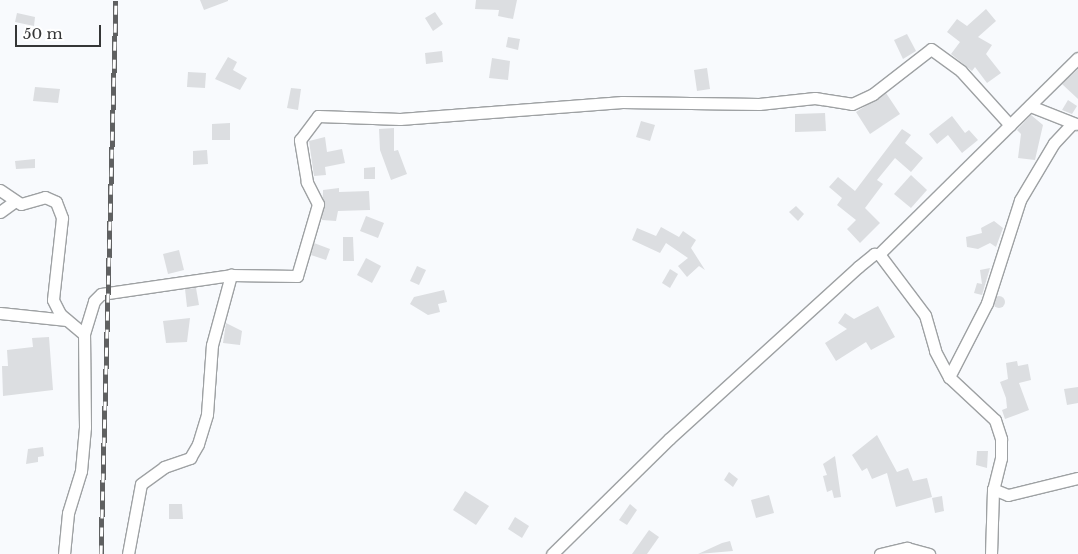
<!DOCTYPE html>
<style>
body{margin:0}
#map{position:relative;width:1078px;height:554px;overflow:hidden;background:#f8fafd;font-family:"Libre Baskerville",serif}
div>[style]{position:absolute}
.building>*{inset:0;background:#dcdee1}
.round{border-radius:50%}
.roads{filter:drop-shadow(1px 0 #9ea1a3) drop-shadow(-1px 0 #9ea1a3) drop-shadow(0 1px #9ea1a3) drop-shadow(0 -1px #9ea1a3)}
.minor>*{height:11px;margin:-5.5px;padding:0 5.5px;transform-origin:5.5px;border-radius:5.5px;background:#fff}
.rail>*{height:5px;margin-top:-2.5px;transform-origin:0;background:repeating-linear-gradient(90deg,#fff 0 9px,#5f6061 0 18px);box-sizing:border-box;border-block:1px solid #5f6061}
span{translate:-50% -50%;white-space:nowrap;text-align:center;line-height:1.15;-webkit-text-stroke:4px #fff;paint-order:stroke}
.scale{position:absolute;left:15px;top:25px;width:86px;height:22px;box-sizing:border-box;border:2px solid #353637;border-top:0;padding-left:6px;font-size:15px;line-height:18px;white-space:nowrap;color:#353637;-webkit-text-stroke:4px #fff;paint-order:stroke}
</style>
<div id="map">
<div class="building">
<div style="clip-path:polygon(200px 0,228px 0,228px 1px,204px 10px)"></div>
<div style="clip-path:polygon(476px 0,517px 0,513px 19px,498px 16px,499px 10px,475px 9px)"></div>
<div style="clip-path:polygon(986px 9px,996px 21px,978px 37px,992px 45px,986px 54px,1001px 73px,987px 83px,975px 67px,972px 71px,951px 54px,960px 42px,947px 32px,957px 19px,967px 26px)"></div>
<div style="clip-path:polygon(435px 12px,443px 24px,433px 31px,425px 18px)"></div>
<div style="clip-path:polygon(17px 13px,35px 17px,34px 26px,15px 22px)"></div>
<div style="clip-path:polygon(907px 34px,916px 51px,903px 59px,894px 40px)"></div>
<div style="clip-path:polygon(508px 37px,520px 39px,518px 50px,506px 47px)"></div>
<div style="clip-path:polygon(442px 51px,443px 62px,426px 64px,425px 53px)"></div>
<div style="clip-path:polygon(228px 57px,237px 62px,233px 70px,247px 78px,240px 90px,215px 79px)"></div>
<div style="clip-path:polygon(492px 58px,510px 61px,508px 80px,489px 78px)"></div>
<div style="clip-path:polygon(707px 68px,710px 89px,697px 91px,694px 70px)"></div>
<div style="clip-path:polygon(1078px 69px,1078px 99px,1062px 84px)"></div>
<div style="clip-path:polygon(188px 72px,206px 73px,205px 88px,187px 87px)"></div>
<div style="clip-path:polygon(35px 87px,60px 89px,58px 103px,33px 101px)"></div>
<div style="clip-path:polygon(291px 88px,301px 89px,298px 110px,287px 108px)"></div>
<div style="clip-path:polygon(886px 93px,900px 114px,870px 134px,856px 112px)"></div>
<div style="clip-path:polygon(1068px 100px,1077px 106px,1072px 114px,1062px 110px)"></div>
<div style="clip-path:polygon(825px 113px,826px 131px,795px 132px,795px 114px)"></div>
<div style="clip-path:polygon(1031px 115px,1043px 125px,1035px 160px,1018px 158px,1021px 134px,1017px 130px)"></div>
<div style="clip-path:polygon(952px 116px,965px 133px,969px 130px,978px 140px,962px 153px,948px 135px,937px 144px,929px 134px)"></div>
<div style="clip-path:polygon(641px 121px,655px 125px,650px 141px,636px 137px)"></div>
<div style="clip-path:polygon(230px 123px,230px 140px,212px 140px,212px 124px)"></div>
<div style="clip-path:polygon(394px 128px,394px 151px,398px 150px,407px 174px,391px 180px,380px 150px,379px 129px)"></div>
<div style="clip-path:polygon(902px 129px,911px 135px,905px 143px,923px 158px,911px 172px,895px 158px,877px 180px,883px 184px,865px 208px,880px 223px,860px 243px,847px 229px,856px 220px,837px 205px,842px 198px,829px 187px,838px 177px,855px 191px)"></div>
<div style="clip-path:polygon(325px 137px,327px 152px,342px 149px,345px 163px,325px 167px,326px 175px,314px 176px,309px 141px)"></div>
<div style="clip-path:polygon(207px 150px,208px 164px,193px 165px,193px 151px)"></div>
<div style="clip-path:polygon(35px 159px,35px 168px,16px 169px,15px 161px)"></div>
<div style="clip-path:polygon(375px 167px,375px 179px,364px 179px,364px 168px)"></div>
<div style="clip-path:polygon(911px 175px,927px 190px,911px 208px,894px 194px)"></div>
<div style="clip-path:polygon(339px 188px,339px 192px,369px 191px,370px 210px,338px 211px,336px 221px,322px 220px,323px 190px)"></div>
<div style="clip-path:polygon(796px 206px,804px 214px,798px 221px,789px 212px)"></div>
<div style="clip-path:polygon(366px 216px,384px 223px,378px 238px,360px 231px)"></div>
<div style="clip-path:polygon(994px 221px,1003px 228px,996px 247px,990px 243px,978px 249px,967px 247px,966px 237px,982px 233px,981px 228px)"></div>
<div style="clip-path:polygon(661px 227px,679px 237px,683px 231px,696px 240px,691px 248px,705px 270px,699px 266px,687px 277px,678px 266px,688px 258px,666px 243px,660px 253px,632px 240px,637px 228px,656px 236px)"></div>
<div style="clip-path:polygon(343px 237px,353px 237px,354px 261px,343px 261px)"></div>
<div style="clip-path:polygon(314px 243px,330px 249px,326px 260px,311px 255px)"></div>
<div style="clip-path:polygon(179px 250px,184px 270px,168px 274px,163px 254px)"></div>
<div style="clip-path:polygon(366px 258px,381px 266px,372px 283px,357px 275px)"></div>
<div style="clip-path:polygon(417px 266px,426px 270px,419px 285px,410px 281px)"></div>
<div style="clip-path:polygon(990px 268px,982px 295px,974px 293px,977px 283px,982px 284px,980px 270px)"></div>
<div style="clip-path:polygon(670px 269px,678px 274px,670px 288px,662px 283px)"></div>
<div style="clip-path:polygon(196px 288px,199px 305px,187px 307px,185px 289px)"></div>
<div style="clip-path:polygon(444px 290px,447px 302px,438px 304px,440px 312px,428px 315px,410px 304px,414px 297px)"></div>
<div class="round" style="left:993px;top:296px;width:12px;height:12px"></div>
<div style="clip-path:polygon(878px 306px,895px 337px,871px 350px,866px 342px,836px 361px,825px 343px,847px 329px,838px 323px,845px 313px,854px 319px)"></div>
<div style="clip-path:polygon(190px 318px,187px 342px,166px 343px,163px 321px)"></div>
<div style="clip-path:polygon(226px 323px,242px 331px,240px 345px,223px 343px)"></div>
<div style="clip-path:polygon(49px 337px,53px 390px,3px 396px,2px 366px,8px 366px,7px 350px,33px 347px,32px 338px)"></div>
<div style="clip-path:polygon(1017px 361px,1018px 366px,1028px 364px,1031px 380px,1019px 383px,1029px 410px,1005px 419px,1002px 410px,1007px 408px,1006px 398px,1000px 382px,1008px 379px,1006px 363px)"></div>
<div style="clip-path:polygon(1078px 387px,1078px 403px,1067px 405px,1064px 389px)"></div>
<div style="clip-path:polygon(877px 435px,897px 472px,908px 468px,913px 481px,927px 478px,932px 497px,896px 507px,887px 473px,872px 479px,867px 468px,862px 471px,852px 455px)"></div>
<div style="clip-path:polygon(43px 447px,44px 456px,38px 457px,38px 462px,26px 464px,28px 449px)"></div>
<div style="clip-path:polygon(977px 451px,988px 451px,987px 468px,976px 465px)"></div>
<div style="clip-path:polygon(835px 456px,841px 497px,834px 498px,832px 490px,827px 492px,823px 476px,827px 475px,823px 464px)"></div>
<div style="clip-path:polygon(729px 472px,738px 479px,733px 487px,724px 480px)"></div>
<div style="clip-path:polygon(465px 491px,489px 506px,476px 525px,453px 510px)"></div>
<div style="clip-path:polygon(769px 495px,774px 513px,756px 518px,751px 500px)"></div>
<div style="clip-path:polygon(942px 496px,944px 511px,935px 513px,932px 498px)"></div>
<div style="clip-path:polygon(169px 504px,182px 504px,183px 519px,169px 519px)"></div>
<div style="clip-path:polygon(630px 504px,637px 510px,627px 525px,619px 520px)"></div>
<div style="clip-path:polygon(515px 517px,529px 526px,522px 538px,508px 529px)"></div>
<div style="clip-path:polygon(649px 530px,659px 537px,647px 554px,632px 554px)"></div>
<div style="clip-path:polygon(730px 541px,733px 551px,698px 554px,722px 543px)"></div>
</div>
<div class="roads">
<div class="minor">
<div style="left:1030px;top:106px;width:49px;rotate:21.4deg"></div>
<div style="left:0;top:190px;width:25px;rotate:34deg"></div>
<div style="left:21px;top:204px;width:25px;rotate:-16deg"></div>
<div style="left:45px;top:197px;width:12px;rotate:24deg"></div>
<div style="left:56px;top:202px;width:17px;rotate:69deg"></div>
<div style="left:62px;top:218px;width:82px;rotate:96.3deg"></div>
<div style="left:53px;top:300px;width:16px;rotate:63deg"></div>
<div style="left:60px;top:314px;width:31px;rotate:40deg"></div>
<div style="left:0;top:212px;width:17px;rotate:-36deg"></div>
<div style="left:879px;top:254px;width:76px;rotate:53deg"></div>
<div style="left:925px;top:315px;width:37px;rotate:74deg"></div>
<div style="left:935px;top:351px;width:30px;rotate:62deg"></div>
<div style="left:949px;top:377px;width:63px;rotate:43.1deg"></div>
<div style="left:995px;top:420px;width:20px;rotate:72deg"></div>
<div style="left:1001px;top:439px;width:19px;rotate:90deg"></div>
<div style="left:1001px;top:458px;width:32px;rotate:104deg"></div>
<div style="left:993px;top:489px;width:16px;rotate:22deg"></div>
<div style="left:1008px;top:495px;width:72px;rotate:-13.7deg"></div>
<div style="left:0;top:313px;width:67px;rotate:6deg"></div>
<div style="left:949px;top:377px;width:83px;rotate:-62.8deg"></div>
<div style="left:987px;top:303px;width:108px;rotate:-72.2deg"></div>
<div style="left:1020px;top:200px;width:66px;rotate:-59.2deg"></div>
<div style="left:1054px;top:143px;width:25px;rotate:-47deg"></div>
<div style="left:64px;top:554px;width:41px;rotate:-84.4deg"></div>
<div style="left:68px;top:513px;width:44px;rotate:-72.8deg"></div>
<div style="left:81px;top:471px;width:44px;rotate:-84.8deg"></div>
<div style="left:85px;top:427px;width:93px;rotate:-90.6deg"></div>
<div style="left:84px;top:334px;width:34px;rotate:-73deg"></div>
<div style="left:94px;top:301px;width:10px;rotate:-45deg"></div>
<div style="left:101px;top:294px;width:131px;rotate:-8.3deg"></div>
<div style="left:231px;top:275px;width:66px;rotate:0.9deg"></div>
<div style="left:297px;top:276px;width:75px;rotate:-73.7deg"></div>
<div style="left:318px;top:204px;width:25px;rotate:-117deg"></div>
<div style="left:307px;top:182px;width:43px;rotate:-99.5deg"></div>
<div style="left:300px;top:140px;width:30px;rotate:-53deg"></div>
<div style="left:318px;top:116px;width:82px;rotate:2.1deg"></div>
<div style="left:400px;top:119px;width:223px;rotate:-4.4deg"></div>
<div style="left:622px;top:102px;width:137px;rotate:0.8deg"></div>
<div style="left:759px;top:104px;width:56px;rotate:-6.1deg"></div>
<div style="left:815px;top:98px;width:37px;rotate:9deg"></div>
<div style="left:852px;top:104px;width:23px;rotate:-25deg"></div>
<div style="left:873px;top:94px;width:73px;rotate:-37.8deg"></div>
<div style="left:931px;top:49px;width:37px;rotate:36deg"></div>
<div style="left:961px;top:71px;width:73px;rotate:47.8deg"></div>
<div style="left:128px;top:554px;width:71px;rotate:-79.5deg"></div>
<div style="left:141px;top:484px;width:29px;rotate:-36deg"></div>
<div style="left:164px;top:467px;width:28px;rotate:-19deg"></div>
<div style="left:190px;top:458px;width:16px;rotate:-60deg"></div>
<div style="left:198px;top:444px;width:31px;rotate:-73deg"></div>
<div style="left:207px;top:414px;width:69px;rotate:-85.9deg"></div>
<div style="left:212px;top:345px;width:73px;rotate:-74.8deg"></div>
<div style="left:552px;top:554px;width:164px;rotate:-44.5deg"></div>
<div style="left:669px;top:439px;width:256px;rotate:-42.3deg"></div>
<div style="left:858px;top:267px;width:21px;rotate:-39deg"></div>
<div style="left:874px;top:254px;width:5px"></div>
<div style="left:879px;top:254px;width:279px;rotate:-44.6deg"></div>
<div style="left:880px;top:554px;width:28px;rotate:-13deg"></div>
<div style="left:907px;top:548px;width:23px;rotate:15deg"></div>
<div style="left:991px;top:554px;width:65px;rotate:-88.2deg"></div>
</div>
</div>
<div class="rail">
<div style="left:101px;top:554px;width:554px;rotate:-88.45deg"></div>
</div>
<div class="scale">50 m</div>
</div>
